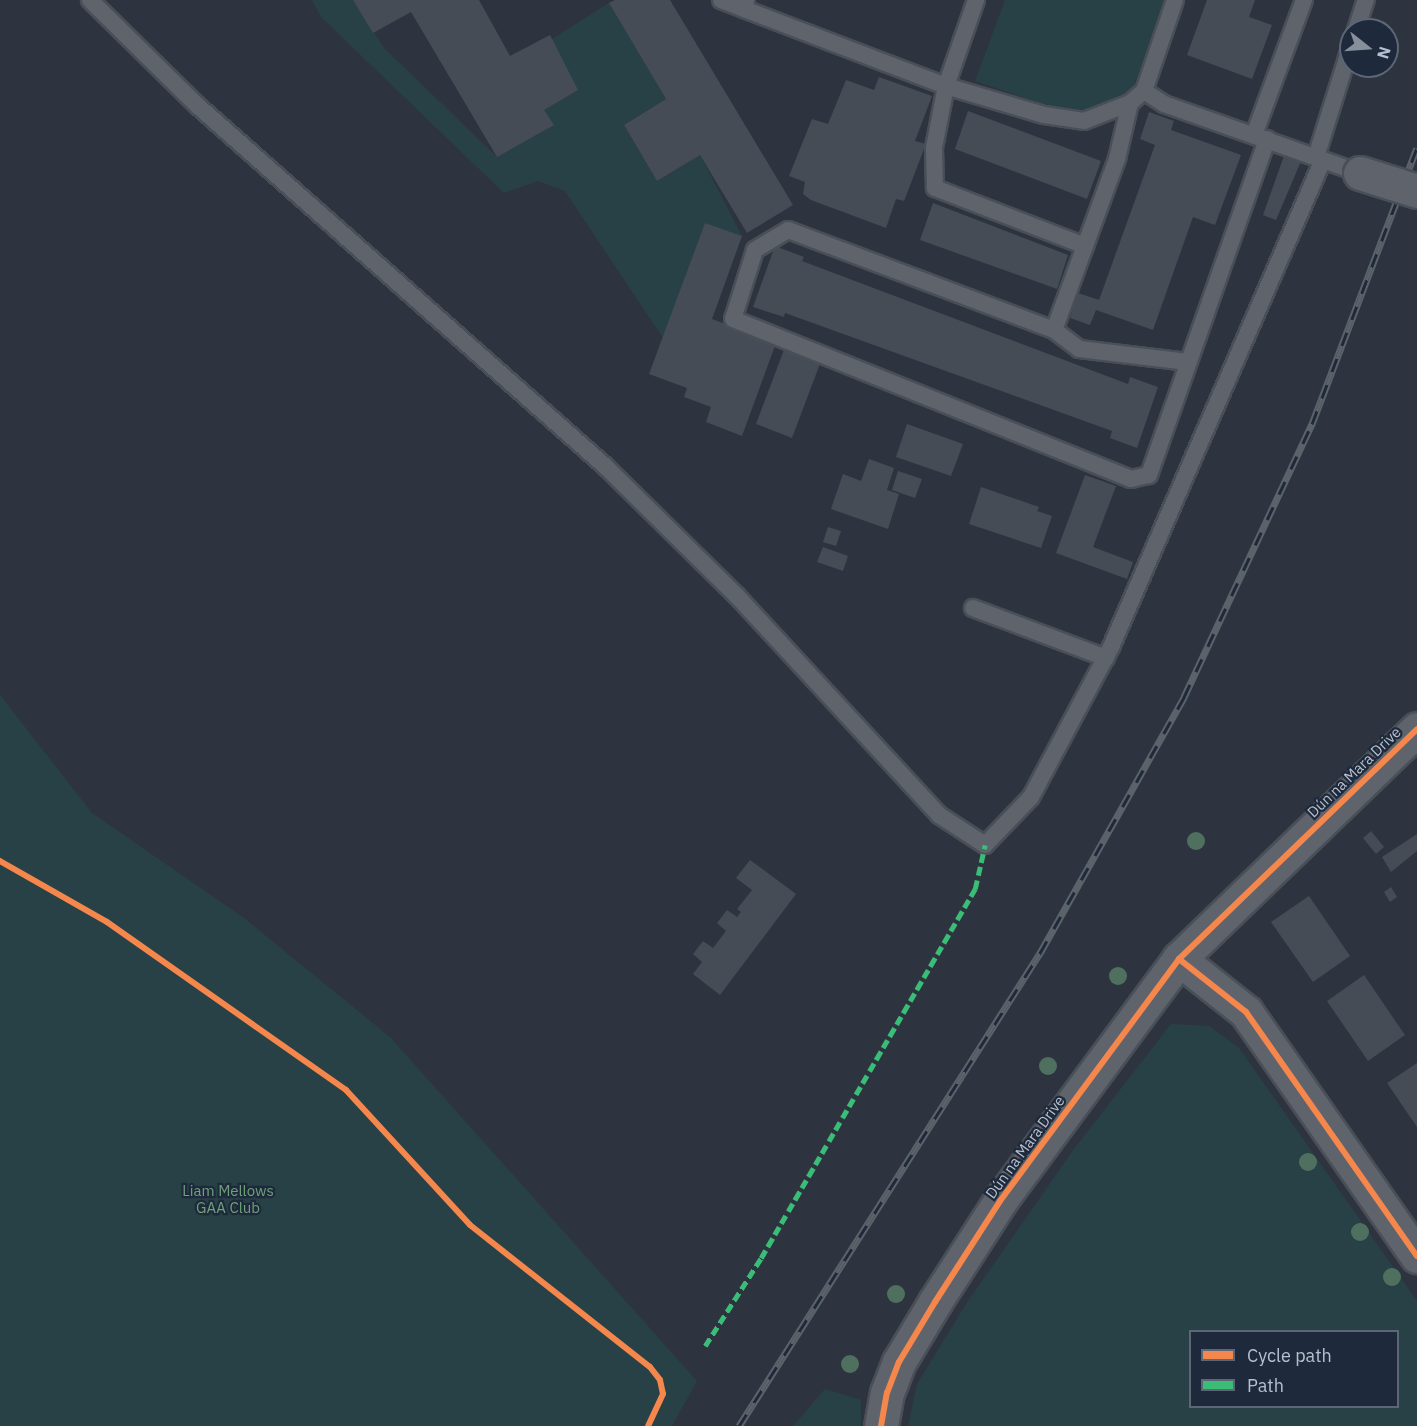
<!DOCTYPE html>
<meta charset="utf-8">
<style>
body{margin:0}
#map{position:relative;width:1417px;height:1426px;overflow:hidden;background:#2d343f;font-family:"IBM Plex Sans",sans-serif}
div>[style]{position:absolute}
.green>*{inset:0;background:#284146}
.building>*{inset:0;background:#464c56}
.roads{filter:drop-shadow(2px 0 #4a4f57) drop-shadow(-2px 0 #4a4f57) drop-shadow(0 2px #4a4f57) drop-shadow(0 -2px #4a4f57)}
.service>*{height:16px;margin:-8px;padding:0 8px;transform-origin:8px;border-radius:8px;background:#5e636c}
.minor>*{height:33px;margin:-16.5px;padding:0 16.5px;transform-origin:16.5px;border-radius:16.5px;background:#5e636c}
.rail>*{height:7px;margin-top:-3.5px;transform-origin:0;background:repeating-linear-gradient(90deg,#1e2a3b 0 14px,#5c626a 0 28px);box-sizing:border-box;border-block:2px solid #5c626a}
.bridges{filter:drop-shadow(2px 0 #4a4f57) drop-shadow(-2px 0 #4a4f57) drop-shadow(0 2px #4a4f57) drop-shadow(0 -2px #4a4f57)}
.minor-bridge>*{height:33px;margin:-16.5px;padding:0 16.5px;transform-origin:16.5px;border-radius:16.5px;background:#5e636c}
.quiet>*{height:4.5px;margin-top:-2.25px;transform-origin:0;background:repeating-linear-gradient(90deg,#3abd76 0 9px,transparent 0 13.5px)}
.cycleway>*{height:6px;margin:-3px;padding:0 3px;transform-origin:3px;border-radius:3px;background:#f5874c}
.trees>*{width:18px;height:18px;margin:-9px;border-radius:50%;background:#50705f}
span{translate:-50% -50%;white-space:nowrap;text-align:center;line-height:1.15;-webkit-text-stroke:4.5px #1e2a3b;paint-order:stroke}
.street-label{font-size:15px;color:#b8c0cf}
.park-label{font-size:15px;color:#6da27a}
.legend{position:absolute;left:1189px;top:1330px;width:210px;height:78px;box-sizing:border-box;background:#1e2a3b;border:2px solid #5c6676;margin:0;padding:8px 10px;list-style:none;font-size:18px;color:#b8c0cf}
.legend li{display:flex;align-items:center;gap:12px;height:30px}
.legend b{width:30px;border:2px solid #5c6676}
.north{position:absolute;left:1339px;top:18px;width:60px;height:60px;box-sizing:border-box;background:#1e2a3b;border:2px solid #5c6676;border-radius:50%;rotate:107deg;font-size:16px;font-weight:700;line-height:24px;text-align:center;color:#b8c0cf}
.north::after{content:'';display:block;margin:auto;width:21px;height:27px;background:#878f9d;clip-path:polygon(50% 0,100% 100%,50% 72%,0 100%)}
</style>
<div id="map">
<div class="green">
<div style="clip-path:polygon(312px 0,353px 0,384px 48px,497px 157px,544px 110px,552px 39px,609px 3px,666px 99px,624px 125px,657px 181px,700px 155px,742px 236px,705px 223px,663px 338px,565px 191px,538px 181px,504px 193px,321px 17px)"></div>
<div style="clip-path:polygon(1005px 0,1166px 0,1133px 89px,1093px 110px,1060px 110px,975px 81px)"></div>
<div style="clip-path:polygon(0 695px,92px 813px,244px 918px,390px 1037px,697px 1381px,672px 1426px,0 1426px)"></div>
<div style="clip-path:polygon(evenodd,1171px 1024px,1209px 1026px,1239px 1048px,1417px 1301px,1417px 1426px,908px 1426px,917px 1384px,966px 1304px,1074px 1149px,1171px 1024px,1190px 1332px,1398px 1332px,1398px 1406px,1190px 1406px,1190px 1332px)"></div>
<div style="clip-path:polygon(825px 1389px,861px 1400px,861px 1426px,793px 1426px)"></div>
</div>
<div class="building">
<div style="clip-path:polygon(353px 0,479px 0,510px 56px,550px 35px,578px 90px,544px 110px,554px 125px,497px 157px,411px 12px,373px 33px)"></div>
<div style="clip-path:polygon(615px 0,670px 0,793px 205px,747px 233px,700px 155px,657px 181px,624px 125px,666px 99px,609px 3px)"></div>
<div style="clip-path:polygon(1207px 0,1255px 0,1249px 17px,1272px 25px,1252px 79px,1187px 55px)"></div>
<div style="clip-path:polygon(879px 77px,932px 96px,915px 141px,926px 144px,904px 201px,896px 199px,886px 228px,811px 200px,803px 194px,805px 182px,789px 176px,812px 119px,828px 124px,846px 80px,874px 90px)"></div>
<div style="clip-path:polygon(968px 111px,1101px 161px,1087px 199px,955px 149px)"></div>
<div style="clip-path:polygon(1149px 112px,1174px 121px,1171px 130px,1241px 155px,1215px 225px,1193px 217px,1153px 330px,1096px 310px,1090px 325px,1070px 318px,1078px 293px,1099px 300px,1155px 145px,1140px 139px)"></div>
<div style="clip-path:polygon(1285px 153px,1302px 159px,1276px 220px,1263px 215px)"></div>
<div style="clip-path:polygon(933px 203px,1068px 255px,1057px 289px,920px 240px)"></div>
<div style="clip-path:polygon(705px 223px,742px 236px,712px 319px,776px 343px,742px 436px,706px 422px,711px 407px,684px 397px,687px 388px,649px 374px)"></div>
<div style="clip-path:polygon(775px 246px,804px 257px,802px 261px,1128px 384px,1130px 377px,1158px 387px,1137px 448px,1110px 438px,1112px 431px,785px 313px,784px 317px,753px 307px)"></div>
<div style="clip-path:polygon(785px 347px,821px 361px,792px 438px,756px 424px)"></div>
<div style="clip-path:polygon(907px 424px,963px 444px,951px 476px,896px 457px)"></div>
<div style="clip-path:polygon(869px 459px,894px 468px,887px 490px,899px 494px,888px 529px,831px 509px,843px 474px,861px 481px)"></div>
<div style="clip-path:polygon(898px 471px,922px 479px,915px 498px,892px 490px)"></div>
<div style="clip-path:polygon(1085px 475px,1116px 486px,1093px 547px,1133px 562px,1127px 579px,1056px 553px)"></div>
<div style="clip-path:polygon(981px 487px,1039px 507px,1037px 511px,1052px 516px,1041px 548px,969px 524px)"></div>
<div style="clip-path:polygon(828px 527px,841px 531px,836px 546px,823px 542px)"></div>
<div style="clip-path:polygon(823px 547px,848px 556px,843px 571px,817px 562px)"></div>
<div style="clip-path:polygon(1371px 831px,1384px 847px,1376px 854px,1363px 838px)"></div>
<div style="clip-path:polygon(1417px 834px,1417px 851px,1391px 872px,1382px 857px)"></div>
<div style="clip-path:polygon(750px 860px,796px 894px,720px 995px,693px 974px,702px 962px,693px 954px,703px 941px,713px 948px,726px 931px,717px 923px,727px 910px,737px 917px,741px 912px,737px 909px,752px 890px,736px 878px)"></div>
<div style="clip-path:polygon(1391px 887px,1397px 897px,1390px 902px,1384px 892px)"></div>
<div style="clip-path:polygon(1309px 896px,1350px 956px,1313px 982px,1271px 922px)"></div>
<div style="clip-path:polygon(1364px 975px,1405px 1035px,1368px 1061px,1327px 1001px)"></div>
<div style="clip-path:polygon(1417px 1063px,1417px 1127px,1387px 1083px)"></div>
</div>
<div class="roads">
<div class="service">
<div style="left:90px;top:0;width:151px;rotate:44.5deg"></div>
<div style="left:198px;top:106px;width:545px;rotate:41.5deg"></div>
<div style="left:606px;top:467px;width:184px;rotate:44.6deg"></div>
<div style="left:737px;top:596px;width:298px;rotate:47.3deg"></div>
<div style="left:939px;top:815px;width:55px;rotate:33.1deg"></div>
<div style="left:985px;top:845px;width:66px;rotate:-46.2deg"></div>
<div style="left:1031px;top:797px;width:170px;rotate:-61.9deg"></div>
<div style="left:1111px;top:647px;width:531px;rotate:-66.48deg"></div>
<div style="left:721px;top:0;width:25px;rotate:21deg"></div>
<div style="left:746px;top:0;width:9px;rotate:103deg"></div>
<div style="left:744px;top:9px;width:216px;rotate:20.9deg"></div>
<div style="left:946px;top:86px;width:63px;rotate:101deg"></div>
<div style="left:934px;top:148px;width:40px;rotate:88.6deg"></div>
<div style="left:935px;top:188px;width:161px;rotate:21.1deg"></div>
<div style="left:976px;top:0;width:91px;rotate:109.2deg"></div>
<div style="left:946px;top:86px;width:102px;rotate:16.5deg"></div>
<div style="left:1044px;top:115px;width:40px;rotate:8.5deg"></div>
<div style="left:1084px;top:121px;width:49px;rotate:-21.4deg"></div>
<div style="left:1130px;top:103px;width:18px;rotate:-41deg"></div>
<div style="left:1144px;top:91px;width:96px;rotate:-71.2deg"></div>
<div style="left:1356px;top:30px;width:32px;rotate:-72deg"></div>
<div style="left:1144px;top:91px;width:24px;rotate:33deg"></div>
<div style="left:1164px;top:104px;width:208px;rotate:19.4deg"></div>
<div style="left:1130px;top:103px;width:57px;rotate:103.1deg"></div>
<div style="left:1117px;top:159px;width:182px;rotate:110.2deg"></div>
<div style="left:1054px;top:330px;width:284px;rotate:-159.4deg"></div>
<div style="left:788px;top:230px;width:39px;rotate:149deg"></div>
<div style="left:755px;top:250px;width:72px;rotate:107.7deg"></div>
<div style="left:733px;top:319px;width:429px;rotate:21.9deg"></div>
<div style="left:1131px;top:479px;width:18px;rotate:-13deg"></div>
<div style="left:1149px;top:475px;width:356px;rotate:-70.6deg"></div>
<div style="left:1254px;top:135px;width:144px;rotate:-69.7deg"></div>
<div style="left:1316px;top:157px;width:117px;rotate:-72.6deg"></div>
<div style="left:1054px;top:330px;width:31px;rotate:37deg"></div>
<div style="left:1079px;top:349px;width:110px;rotate:6.8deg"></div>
<div style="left:973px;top:608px;width:142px;rotate:20.6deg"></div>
</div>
<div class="minor">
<div style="left:1179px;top:959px;width:85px;rotate:38.3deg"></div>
<div style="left:1246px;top:1012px;width:298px;rotate:55deg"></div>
<div style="left:881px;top:1426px;width:34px;rotate:-80deg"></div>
<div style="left:887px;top:1393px;width:33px;rotate:-69deg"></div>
<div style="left:899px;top:1362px;width:70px;rotate:-59deg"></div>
<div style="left:935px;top:1302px;width:120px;rotate:-57.2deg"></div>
<div style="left:1000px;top:1201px;width:301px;rotate:-53.5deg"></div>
<div style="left:1179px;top:959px;width:331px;rotate:-44deg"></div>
</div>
</div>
<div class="rail">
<div style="left:739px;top:1426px;width:561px;rotate:-57.53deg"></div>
<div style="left:1040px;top:953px;width:294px;rotate:-60.6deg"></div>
<div style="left:1184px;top:697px;width:302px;rotate:-64.9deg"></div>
<div style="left:1312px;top:424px;width:295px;rotate:-69.2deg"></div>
</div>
<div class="bridges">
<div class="minor-bridge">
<div style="left:1360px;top:173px;width:60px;rotate:17.5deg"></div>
</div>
</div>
<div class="quiet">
<div style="left:705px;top:1346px;width:104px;rotate:-57.5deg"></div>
<div style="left:761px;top:1258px;width:427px;rotate:-59.9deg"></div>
<div style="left:975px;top:889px;width:45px;rotate:-77.2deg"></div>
</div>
<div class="cycleway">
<div style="left:0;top:861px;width:123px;rotate:29.7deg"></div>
<div style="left:107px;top:922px;width:292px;rotate:35.1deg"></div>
<div style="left:346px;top:1090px;width:183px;rotate:47.4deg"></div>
<div style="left:470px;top:1225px;width:229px;rotate:38.3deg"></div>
<div style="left:650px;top:1367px;width:16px;rotate:52deg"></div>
<div style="left:660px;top:1380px;width:14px;rotate:78deg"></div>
<div style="left:663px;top:1394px;width:35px;rotate:115deg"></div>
<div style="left:1179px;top:959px;width:85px;rotate:38.3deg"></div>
<div style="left:1246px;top:1012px;width:298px;rotate:55deg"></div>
<div style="left:881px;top:1426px;width:34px;rotate:-80deg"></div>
<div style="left:887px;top:1393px;width:33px;rotate:-69deg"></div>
<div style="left:899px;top:1362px;width:70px;rotate:-59deg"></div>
<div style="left:935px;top:1302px;width:120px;rotate:-57.2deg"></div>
<div style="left:1000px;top:1201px;width:301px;rotate:-53.5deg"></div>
<div style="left:1179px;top:959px;width:331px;rotate:-44deg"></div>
</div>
<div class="trees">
<div style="left:1196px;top:841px"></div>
<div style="left:1118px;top:976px"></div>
<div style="left:1048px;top:1066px"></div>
<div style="left:1308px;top:1162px"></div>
<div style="left:1360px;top:1232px"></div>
<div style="left:1392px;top:1277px"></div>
<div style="left:896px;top:1294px"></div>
<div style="left:850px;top:1364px"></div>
</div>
<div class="street-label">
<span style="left:1354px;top:772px;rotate:-44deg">Dún na Mara Drive</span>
<span style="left:1025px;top:1147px;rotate:-54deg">Dún na Mara Drive</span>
</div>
<div class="park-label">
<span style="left:228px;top:1199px">Liam Mellows<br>GAA Club</span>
</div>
<ul class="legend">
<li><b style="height:8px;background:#f5874c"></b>Cycle path</li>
<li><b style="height:8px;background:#3abd76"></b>Path</li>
</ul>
<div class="north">N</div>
</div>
